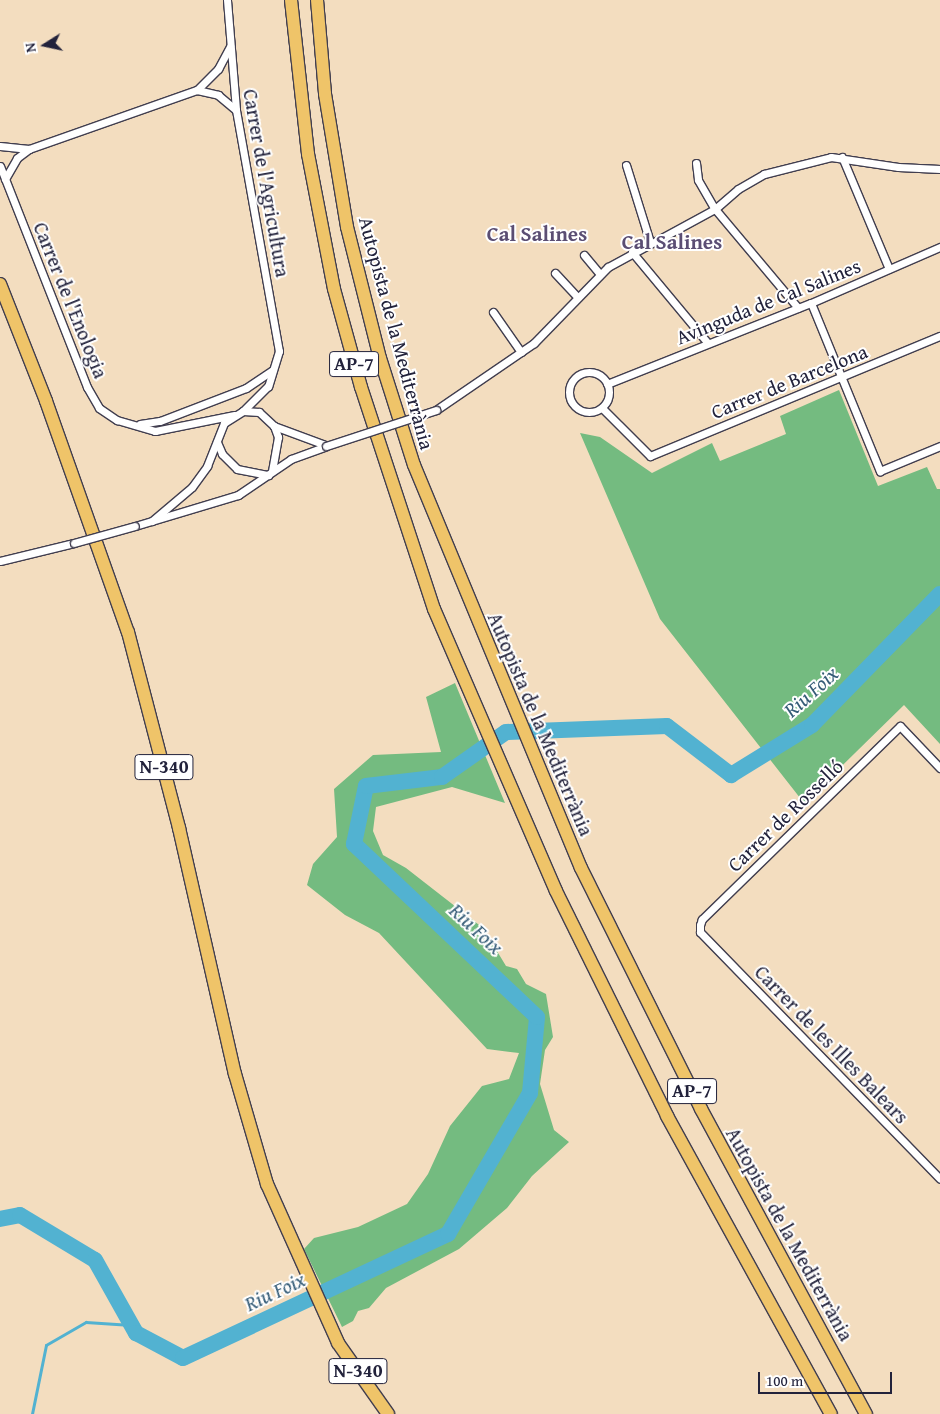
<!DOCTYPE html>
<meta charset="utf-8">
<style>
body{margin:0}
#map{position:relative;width:940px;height:1414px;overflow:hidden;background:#f3ddbf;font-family:"Gentium Book Plus",serif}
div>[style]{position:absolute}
.forest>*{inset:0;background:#74bb80}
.stream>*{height:2.5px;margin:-1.25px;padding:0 1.25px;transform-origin:1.25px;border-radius:1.25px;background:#52b2d1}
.river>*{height:16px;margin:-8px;padding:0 8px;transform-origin:8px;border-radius:8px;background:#52b2d1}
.roads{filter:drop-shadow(1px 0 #413e4f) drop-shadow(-1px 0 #413e4f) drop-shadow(0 1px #413e4f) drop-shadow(0 -1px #413e4f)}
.street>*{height:7px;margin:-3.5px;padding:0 3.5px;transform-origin:3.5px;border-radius:3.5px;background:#fff}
.street>.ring{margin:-3.5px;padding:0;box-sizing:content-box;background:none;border:7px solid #fff;border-radius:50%}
.highway>*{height:12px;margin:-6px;padding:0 6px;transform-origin:6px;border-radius:6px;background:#efc469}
.bridges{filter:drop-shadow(1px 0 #413e4f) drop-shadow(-1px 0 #413e4f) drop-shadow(0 1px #413e4f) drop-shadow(0 -1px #413e4f)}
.street-bridge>*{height:7px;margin:-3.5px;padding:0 3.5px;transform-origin:3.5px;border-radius:3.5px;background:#fff}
span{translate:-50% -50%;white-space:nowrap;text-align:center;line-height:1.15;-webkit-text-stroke:4px #fff;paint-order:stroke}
.shield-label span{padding:1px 4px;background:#fff;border:1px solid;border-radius:4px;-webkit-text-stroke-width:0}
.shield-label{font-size:19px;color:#22223b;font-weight:700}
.street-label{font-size:20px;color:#22223b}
.neighbourhood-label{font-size:21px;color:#5b4e73;font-weight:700}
.water-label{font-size:21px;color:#355c77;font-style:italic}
.north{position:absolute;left:20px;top:20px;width:50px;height:50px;-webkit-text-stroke:4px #fff;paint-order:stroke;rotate:260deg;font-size:14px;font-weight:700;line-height:20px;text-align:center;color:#22223b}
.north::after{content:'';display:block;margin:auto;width:18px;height:22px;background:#22223b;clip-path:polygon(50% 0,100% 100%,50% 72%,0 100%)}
.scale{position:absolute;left:758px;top:1372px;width:134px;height:22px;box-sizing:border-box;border:2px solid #22223b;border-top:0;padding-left:6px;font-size:15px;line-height:18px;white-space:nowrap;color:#22223b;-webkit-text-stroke:4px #fff;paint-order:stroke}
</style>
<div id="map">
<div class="forest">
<div style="clip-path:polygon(839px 390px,878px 486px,927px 467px,937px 489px,940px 489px,940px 744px,904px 705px,804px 803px,660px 619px,580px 433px,600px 437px,652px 473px,712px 443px,720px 461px,786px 434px,780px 416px)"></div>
<div style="clip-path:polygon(455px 683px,505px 803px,452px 787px,376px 807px,373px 831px,383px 855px,406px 868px,483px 928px,506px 966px,517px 969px,526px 984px,546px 994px,553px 1037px,545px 1050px,540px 1084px,554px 1130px,569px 1142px,532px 1176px,507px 1208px,459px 1249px,386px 1288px,369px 1308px,358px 1311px,353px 1321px,342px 1327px,304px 1249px,314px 1238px,358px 1227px,407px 1204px,428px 1174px,450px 1126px,482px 1086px,509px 1079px,519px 1053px,487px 1049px,379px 933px,345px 915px,307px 885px,313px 864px,337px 837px,334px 789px,373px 755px,441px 752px,426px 697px)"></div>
</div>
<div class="stream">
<div style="left:32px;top:1414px;width:70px;rotate:-78.5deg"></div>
<div style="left:46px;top:1345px;width:46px;rotate:-29.9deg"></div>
<div style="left:86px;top:1322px;width:45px;rotate:3.8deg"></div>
</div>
<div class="river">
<div style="left:0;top:1219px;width:20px;rotate:-11deg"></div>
<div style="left:20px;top:1215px;width:87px;rotate:31deg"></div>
<div style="left:95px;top:1260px;width:84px;rotate:60.7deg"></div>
<div style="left:136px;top:1333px;width:53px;rotate:28deg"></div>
<div style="left:183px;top:1358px;width:293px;rotate:-25.1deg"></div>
<div style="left:448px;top:1234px;width:163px;rotate:-59.8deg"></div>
<div style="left:530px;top:1093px;width:76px;rotate:-84.7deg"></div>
<div style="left:537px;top:1017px;width:252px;rotate:-136.6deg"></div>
<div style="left:354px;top:844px;width:59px;rotate:-78.3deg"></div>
<div style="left:366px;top:786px;width:77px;rotate:-6.8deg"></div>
<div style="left:442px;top:777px;width:78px;rotate:-35.1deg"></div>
<div style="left:506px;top:732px;width:161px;rotate:-2.1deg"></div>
<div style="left:667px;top:726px;width:81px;rotate:37.4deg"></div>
<div style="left:731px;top:775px;width:95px;rotate:-31.7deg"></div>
<div style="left:812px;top:725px;width:183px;rotate:-45.7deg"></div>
</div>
<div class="roads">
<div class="street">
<div style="left:227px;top:0;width:110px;rotate:85.3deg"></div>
<div style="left:236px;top:110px;width:245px;rotate:79.9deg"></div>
<div style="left:279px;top:351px;width:37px;rotate:107deg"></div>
<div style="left:268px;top:386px;width:35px;rotate:135deg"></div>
<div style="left:197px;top:90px;width:22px;rotate:13deg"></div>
<div style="left:218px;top:95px;width:23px;rotate:40deg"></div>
<div style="left:0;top:146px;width:29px;rotate:6deg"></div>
<div style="left:29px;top:149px;width:178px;rotate:-19.4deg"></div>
<div style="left:197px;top:90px;width:30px;rotate:-45deg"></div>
<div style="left:218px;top:69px;width:26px;rotate:-62deg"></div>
<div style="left:842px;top:157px;width:121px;rotate:67.2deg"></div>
<div style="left:696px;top:163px;width:17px;rotate:83deg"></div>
<div style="left:698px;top:180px;width:34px;rotate:60deg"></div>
<div style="left:715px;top:209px;width:129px;rotate:50deg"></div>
<div style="left:626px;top:165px;width:81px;rotate:72.7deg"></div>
<div style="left:0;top:166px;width:238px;rotate:68.5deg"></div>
<div style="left:87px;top:387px;width:24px;rotate:60deg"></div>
<div style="left:99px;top:408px;width:22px;rotate:34deg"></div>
<div style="left:117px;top:420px;width:40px;rotate:16deg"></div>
<div style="left:155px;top:431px;width:81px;rotate:-11.4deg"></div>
<div style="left:5px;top:179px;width:24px;rotate:-60deg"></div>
<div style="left:17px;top:158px;width:15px;rotate:-37deg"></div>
<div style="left:632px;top:252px;width:117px;rotate:50.2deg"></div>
<div style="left:584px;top:255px;width:25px;rotate:50deg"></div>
<div style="left:555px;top:273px;width:33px;rotate:47deg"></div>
<div style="left:811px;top:303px;width:182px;rotate:67.7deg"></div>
<div style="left:880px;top:471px;width:65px;rotate:-22.6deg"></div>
<div style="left:493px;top:312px;width:49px;rotate:55deg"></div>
<div class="ring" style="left:569px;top:372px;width:33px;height:33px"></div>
<div style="left:607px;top:384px;width:219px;rotate:-21.7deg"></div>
<div style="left:811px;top:303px;width:141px;rotate:-23.5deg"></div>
<div style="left:602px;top:408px;width:68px;rotate:45deg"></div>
<div style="left:650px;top:456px;width:314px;rotate:-22.5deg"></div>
<div style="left:436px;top:410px;width:119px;rotate:-34.4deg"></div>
<div style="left:534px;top:343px;width:106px;rotate:-45.8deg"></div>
<div style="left:608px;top:267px;width:122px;rotate:-28.5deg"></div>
<div style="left:715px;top:209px;width:30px;rotate:-41deg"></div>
<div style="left:738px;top:189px;width:30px;rotate:-30deg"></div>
<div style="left:764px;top:174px;width:69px;rotate:-14.2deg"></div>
<div style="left:831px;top:157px;width:68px;rotate:8.5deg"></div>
<div style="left:898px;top:167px;width:42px;rotate:2.7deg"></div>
<div style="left:140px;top:424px;width:20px;rotate:-9deg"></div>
<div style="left:160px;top:421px;width:92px;rotate:-21deg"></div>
<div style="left:246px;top:388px;width:32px;rotate:-34deg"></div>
<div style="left:274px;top:426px;width:54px;rotate:20.4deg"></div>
<div style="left:217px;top:442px;width:13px;rotate:67deg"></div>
<div style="left:222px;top:454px;width:21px;rotate:45deg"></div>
<div style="left:237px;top:469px;width:32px;rotate:11deg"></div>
<div style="left:152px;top:521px;width:52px;rotate:-40.4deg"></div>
<div style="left:192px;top:487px;width:26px;rotate:-54deg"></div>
<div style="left:207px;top:466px;width:46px;rotate:-68.4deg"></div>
<div style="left:224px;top:423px;width:22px;rotate:-32deg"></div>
<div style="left:243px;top:411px;width:16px;rotate:4deg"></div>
<div style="left:259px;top:412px;width:21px;rotate:43deg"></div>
<div style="left:274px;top:426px;width:12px;rotate:70deg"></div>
<div style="left:278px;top:437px;width:35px;rotate:100deg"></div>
<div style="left:135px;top:526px;width:108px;rotate:-16.8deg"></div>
<div style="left:238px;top:495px;width:64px;rotate:-34.2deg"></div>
<div style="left:291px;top:459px;width:37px;rotate:-20deg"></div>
<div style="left:0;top:561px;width:76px;rotate:-13.7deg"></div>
<div style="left:940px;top:768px;width:58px;rotate:-133.6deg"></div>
<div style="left:900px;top:726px;width:277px;rotate:135.7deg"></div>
<div style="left:702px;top:919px;width:6px;rotate:108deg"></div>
<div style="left:700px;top:925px;width:7px;rotate:90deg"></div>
<div style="left:700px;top:932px;width:344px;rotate:45.8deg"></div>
</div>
<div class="highway">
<div style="left:291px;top:0;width:155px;rotate:83.7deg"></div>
<div style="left:308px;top:154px;width:137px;rotate:79.1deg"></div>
<div style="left:334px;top:289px;width:102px;rotate:74.6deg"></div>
<div style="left:361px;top:387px;width:234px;rotate:71.8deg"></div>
<div style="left:434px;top:609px;width:307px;rotate:66.6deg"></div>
<div style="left:556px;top:891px;width:251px;rotate:63.7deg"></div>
<div style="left:667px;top:1116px;width:340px;rotate:61.2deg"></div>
<div style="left:317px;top:0;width:94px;rotate:85.1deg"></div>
<div style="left:325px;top:94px;width:135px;rotate:80.6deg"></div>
<div style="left:347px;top:227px;width:135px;rotate:75.9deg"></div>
<div style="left:380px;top:358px;width:112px;rotate:72.4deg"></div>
<div style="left:414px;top:465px;width:436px;rotate:67.5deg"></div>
<div style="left:581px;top:868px;width:269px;rotate:63.5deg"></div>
<div style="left:701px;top:1109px;width:347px;rotate:61.6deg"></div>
<div style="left:0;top:284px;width:126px;rotate:68.5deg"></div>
<div style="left:46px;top:401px;width:245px;rotate:70.5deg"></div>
<div style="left:128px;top:632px;width:203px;rotate:75.4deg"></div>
<div style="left:179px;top:828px;width:252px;rotate:77.2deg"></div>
<div style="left:235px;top:1074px;width:115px;rotate:73.8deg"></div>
<div style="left:267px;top:1184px;width:174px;rotate:65.9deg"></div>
<div style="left:338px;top:1343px;width:87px;rotate:54.8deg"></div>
</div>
</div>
<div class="bridges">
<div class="street-bridge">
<div style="left:326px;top:446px;width:116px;rotate:-18.1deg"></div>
<div style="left:74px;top:543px;width:63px;rotate:-15.6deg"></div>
</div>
</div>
<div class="shield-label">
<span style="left:354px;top:364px">AP-7</span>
<span style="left:164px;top:767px">N-340</span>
<span style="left:692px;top:1091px">AP-7</span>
<span style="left:358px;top:1371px">N-340</span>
</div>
<div class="street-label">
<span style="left:267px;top:183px;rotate:80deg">Carrer de l'Agricultura</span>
<span style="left:71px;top:300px;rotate:68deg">Carrer de l'Enologia</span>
<span style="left:768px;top:301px;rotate:-22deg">Avinguda de Cal Salines</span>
<span style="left:397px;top:333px;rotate:75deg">Autopista de la Mediterrània</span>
<span style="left:789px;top:381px;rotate:-22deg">Carrer de Barcelona</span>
<span style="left:541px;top:724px;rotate:67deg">Autopista de la Mediterrània</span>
<span style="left:785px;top:815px;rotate:-44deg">Carrer de Rosselló</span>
<span style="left:832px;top:1044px;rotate:46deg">Carrer de les Illes Balears</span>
<span style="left:790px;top:1234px;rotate:61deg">Autopista de la Mediterrània</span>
</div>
<div class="neighbourhood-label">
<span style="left:537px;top:234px">Cal Salines</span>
<span style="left:672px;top:242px">Cal Salines</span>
</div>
<div class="water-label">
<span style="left:811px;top:692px;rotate:-42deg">Riu Foix</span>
<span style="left:476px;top:929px;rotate:43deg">Riu Foix</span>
<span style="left:275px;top:1292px;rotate:-25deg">Riu Foix</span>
</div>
<div class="north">N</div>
<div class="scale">100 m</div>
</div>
